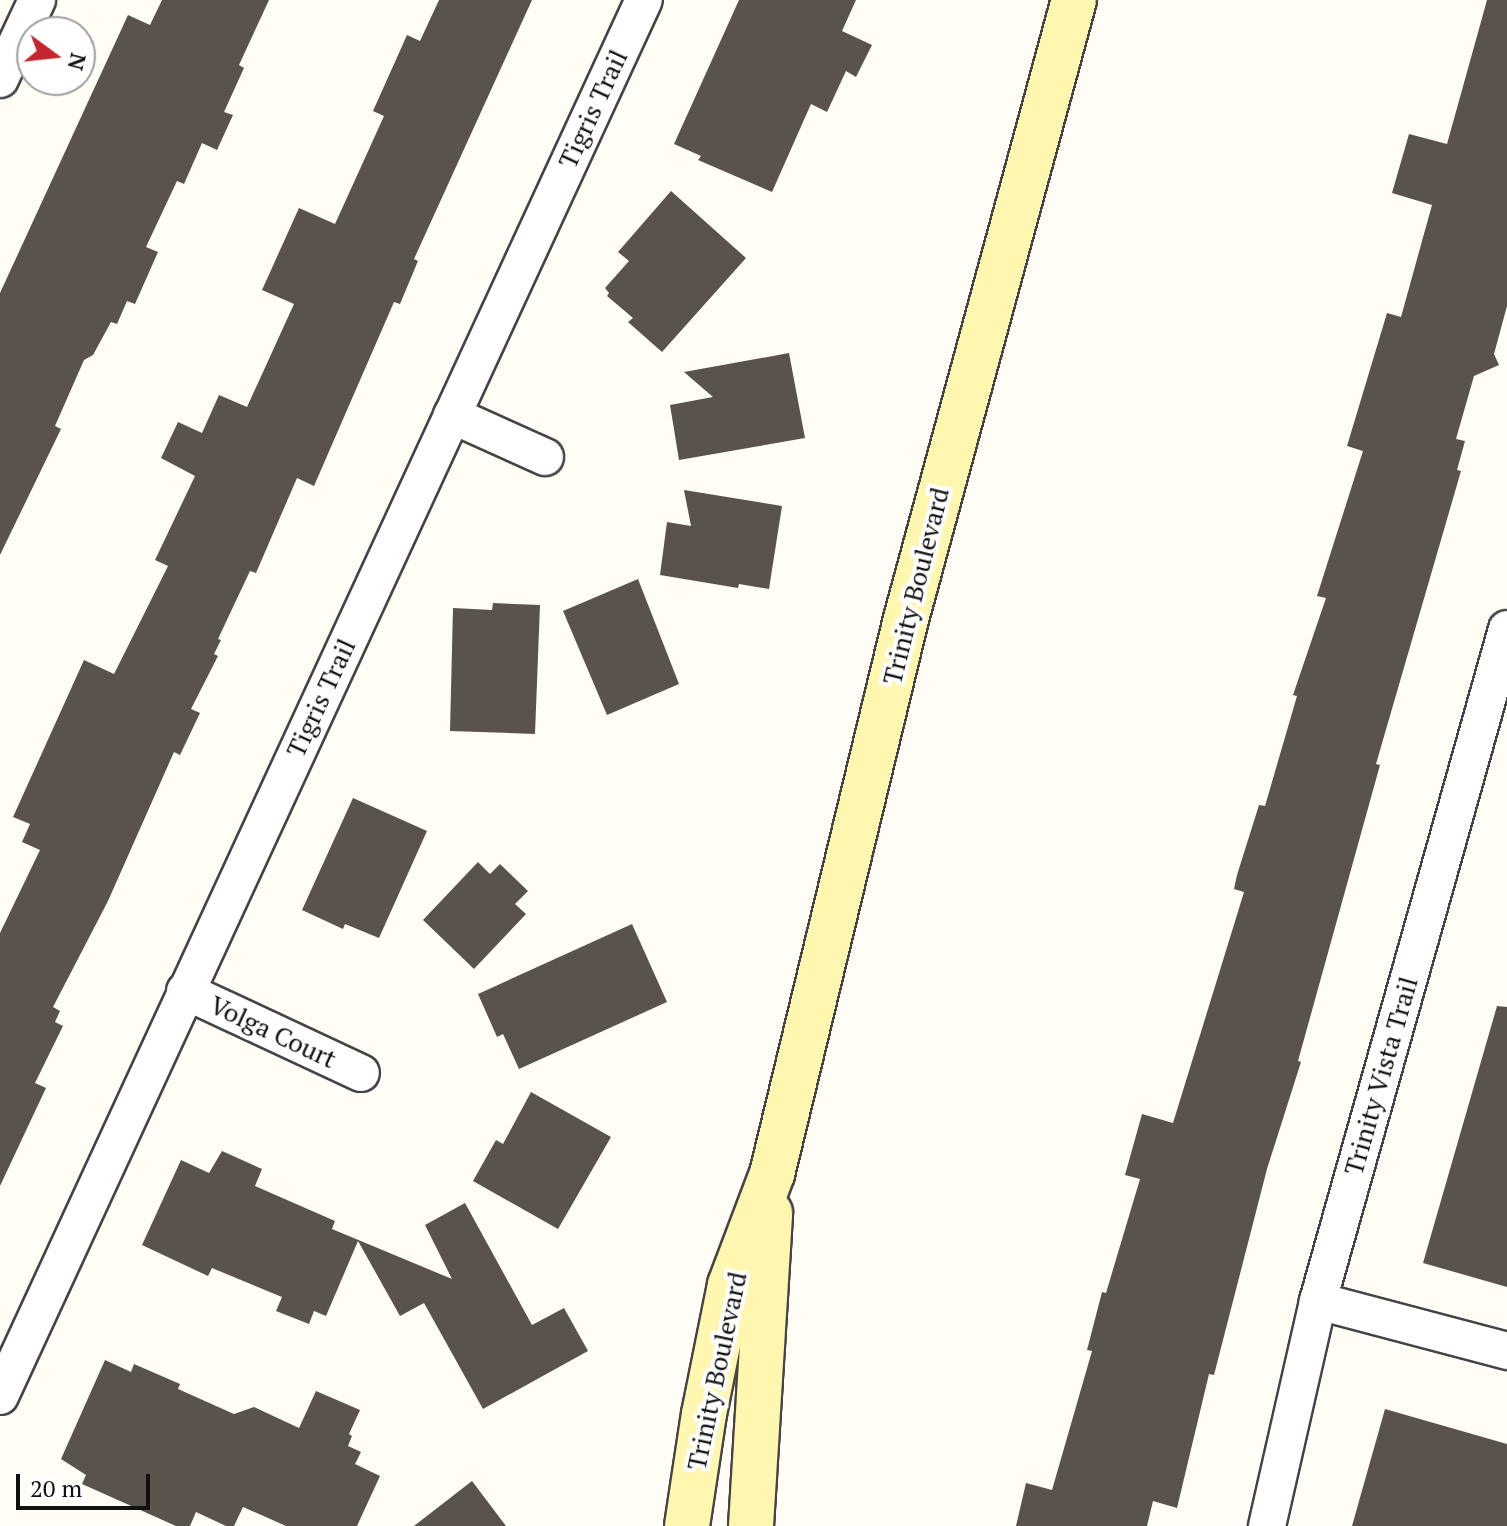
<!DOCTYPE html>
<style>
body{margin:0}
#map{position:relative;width:1507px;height:1526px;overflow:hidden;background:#fffdf5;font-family:"PT Serif",serif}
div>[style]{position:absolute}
.building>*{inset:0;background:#5a524d}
.roads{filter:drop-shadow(2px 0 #444) drop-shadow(-2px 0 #444) drop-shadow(0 2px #444) drop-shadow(0 -2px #444)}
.minor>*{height:36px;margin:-18px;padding:0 18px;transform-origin:18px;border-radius:18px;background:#fff}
.secondary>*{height:44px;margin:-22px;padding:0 22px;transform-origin:22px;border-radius:22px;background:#fff6b0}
span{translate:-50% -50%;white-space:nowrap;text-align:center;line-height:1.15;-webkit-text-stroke:8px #fff;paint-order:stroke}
.street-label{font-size:26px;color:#111}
.north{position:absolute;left:16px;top:16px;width:80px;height:80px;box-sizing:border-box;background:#fff;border:2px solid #a0a0a0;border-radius:50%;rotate:105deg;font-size:22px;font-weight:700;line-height:32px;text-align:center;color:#111}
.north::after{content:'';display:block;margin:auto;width:28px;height:36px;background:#c4262e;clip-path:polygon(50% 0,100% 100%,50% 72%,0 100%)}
.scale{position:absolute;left:16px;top:1474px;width:134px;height:36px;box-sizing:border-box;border:4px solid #111;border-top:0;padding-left:10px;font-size:24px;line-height:28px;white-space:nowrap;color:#111;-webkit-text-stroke:6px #fff;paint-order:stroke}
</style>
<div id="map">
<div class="building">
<div style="clip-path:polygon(162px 0,269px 0,239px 65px,244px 68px,224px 112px,233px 115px,217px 150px,202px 143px,184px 184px,177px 181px,146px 247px,158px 252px,135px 304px,127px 301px,117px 324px,111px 322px,93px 355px,84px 360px,55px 426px,61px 429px,0 555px,0 293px,128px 15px,150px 25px)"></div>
<div style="clip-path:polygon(439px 0,532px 0,414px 259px,418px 261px,400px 304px,394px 302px,314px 486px,297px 478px,256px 573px,250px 571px,218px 639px,221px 640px,214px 654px,218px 656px,191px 709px,200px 713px,180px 755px,174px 752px,108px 901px,53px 1007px,60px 1011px,55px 1022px,63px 1026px,35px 1083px,46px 1088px,0 1186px,0 933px,40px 850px,22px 842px,30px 824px,13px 817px,84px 660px,114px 674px,168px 566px,155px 560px,195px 476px,161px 458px,178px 422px,202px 433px,219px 395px,247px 407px,294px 304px,262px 290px,299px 208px,335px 224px,384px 116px,373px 111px,407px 35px,420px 41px)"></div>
<div style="clip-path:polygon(739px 0,856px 0,842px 31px,872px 45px,856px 77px,846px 71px,827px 112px,811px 104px,772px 192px,698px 160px,701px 156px,674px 144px)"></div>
<div style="clip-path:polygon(1487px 0,1507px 0,1507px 306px,1494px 354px,1499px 365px,1474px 376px,1456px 439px,1465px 441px,1457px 470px,1461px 471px,1376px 764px,1380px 765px,1298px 1061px,1301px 1062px,1267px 1169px,1214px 1375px,1209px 1374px,1177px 1508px,1153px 1501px,1147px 1526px,1016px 1526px,1026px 1483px,1052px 1490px,1092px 1351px,1087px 1350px,1102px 1292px,1106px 1293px,1140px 1179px,1125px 1175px,1142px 1114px,1173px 1123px,1244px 892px,1234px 889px,1237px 875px,1259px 805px,1265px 806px,1297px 696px,1293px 695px,1326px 598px,1317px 596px,1363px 451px,1347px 446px,1387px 313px,1401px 317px,1432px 205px,1392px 193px,1409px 134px,1447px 144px)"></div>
<div style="clip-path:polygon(671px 191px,746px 258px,662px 352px,628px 322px,633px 318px,607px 296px,609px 293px,605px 288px,629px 261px,618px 252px)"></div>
<div style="clip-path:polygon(789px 353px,805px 438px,679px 460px,670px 405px,713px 397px,684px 372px)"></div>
<div style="clip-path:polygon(684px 490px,782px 506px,769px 589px,739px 584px,738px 588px,660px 575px,667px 522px,691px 526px)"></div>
<div style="clip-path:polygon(638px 579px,679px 684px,607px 715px,563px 611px)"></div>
<div style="clip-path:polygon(493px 603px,540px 605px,535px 734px,450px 731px,453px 608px,492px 610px)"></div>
<div style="clip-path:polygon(353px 798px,427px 831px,379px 938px,345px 924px,343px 929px,302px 910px)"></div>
<div style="clip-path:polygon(478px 862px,490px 874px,500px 864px,528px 891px,515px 904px,526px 914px,474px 969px,423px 920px)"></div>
<div style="clip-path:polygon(632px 924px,667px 1002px,519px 1069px,503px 1034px,497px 1037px,478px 994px)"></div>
<div style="clip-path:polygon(1497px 1006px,1507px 1007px,1507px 1287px,1423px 1263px)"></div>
<div style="clip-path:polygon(531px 1092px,611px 1137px,558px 1229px,473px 1181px,496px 1140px,503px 1144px)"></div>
<div style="clip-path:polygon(222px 1151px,262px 1169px,255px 1186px,335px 1221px,332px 1229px,452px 1279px,425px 1225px,465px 1203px,532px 1325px,564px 1308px,588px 1351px,483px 1409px,424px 1303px,400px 1316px,358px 1241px,326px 1316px,314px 1311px,309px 1324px,276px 1311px,282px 1297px,212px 1268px,208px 1276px,142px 1245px,181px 1160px,209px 1173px)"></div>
<div style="clip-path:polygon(105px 1360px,131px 1372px,134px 1364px,180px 1384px,178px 1389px,234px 1414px,254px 1407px,299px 1428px,316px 1391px,360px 1410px,349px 1434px,352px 1436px,348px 1446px,361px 1452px,355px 1464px,380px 1476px,357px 1526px,286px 1526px,243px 1507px,234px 1526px,226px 1526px,196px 1512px,190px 1526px,176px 1526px,82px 1484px,86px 1475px,61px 1459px)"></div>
<div style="clip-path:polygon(1385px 1409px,1507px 1444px,1507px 1526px,1352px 1526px)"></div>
<div style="clip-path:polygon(472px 1481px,506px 1526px,414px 1526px)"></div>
</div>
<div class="roads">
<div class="minor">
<div style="left:0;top:79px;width:87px;rotate:-64.9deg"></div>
<div style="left:452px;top:415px;width:102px;rotate:24.3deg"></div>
<div style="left:185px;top:991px;width:194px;rotate:25deg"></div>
<div style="left:1318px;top:1301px;width:196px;rotate:14.8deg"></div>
<div style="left:0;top:1396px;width:1537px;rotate:-65.24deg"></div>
<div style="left:1267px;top:1526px;width:231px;rotate:-77.2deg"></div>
<div style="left:1318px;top:1301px;width:698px;rotate:-74.29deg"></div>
</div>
<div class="secondary">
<div style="left:687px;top:1526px;width:113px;rotate:-81.4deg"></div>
<div style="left:704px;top:1414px;width:132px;rotate:-78.6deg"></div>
<div style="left:730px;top:1285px;width:119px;rotate:-69.3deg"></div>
<div style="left:772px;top:1174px;width:571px;rotate:-76.43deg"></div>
<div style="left:906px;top:619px;width:641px;rotate:-74.82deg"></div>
<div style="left:751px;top:1526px;width:314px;rotate:-86.5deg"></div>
</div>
</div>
<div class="street-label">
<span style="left:593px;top:109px;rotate:-65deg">Tigris Trail</span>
<span style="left:916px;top:586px;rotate:-76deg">Trinity Boulevard</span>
<span style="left:321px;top:698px;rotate:-65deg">Tigris Trail</span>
<span style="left:273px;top:1032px;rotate:25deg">Volga Court</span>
<span style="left:1381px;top:1076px;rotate:-74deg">Trinity Vista Trail</span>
<span style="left:717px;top:1371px;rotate:-78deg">Trinity Boulevard</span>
</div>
<div class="north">N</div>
<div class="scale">20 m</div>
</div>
